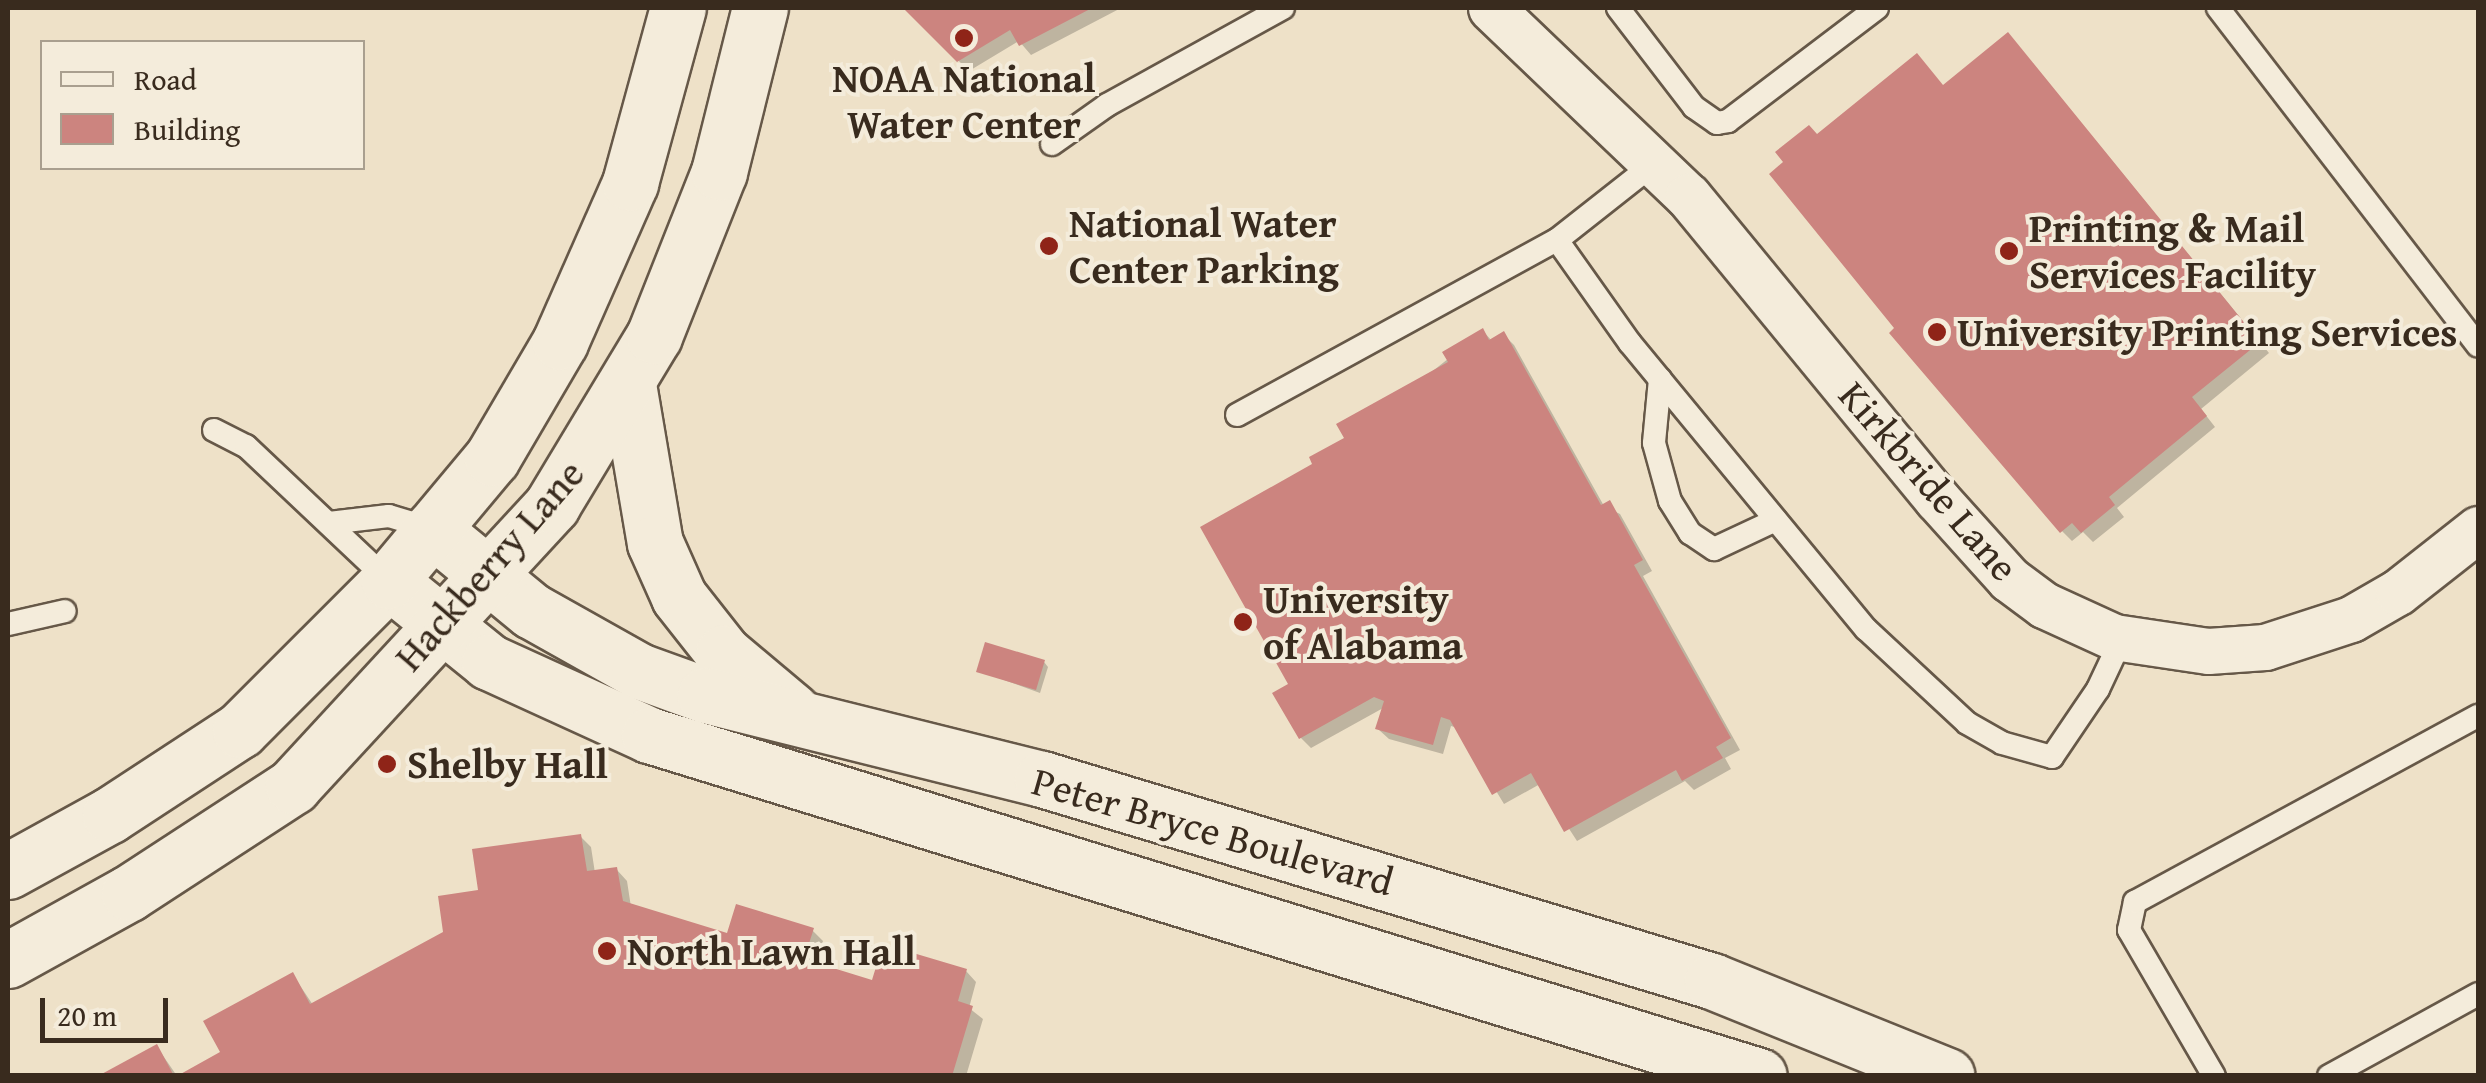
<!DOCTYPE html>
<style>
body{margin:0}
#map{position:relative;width:2486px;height:1083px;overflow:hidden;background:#eee1c8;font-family:"Gentium Book Plus",serif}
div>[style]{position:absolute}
.shadow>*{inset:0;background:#0003}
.building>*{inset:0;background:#cc847f}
.roads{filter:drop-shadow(2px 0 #665848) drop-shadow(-2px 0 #665848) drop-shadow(0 2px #665848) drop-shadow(0 -2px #665848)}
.lane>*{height:22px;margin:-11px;padding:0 11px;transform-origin:11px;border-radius:11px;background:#f4ecdb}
.street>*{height:45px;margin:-22.5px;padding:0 22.5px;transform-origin:22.5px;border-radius:22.5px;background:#f4ecdb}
.secondary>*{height:55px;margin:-27.5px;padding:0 27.5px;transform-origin:27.5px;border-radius:27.5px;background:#f4ecdb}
.dots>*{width:28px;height:28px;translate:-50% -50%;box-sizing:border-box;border:5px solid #f4ecdb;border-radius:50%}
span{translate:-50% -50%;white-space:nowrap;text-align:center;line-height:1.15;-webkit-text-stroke:8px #f4ecdb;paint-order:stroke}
.poi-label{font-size:40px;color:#392b1e;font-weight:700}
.left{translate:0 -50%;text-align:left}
.street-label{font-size:40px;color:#392b1e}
.frame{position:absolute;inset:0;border:10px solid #392b1e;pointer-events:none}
.legend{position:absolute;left:40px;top:40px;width:325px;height:130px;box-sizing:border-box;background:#f4ecdb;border:2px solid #a99f8f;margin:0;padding:12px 18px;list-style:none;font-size:30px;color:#392b1e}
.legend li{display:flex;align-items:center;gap:20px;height:50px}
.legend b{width:50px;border:2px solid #a99f8f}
.scale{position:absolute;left:40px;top:998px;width:128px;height:45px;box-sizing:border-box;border:5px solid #392b1e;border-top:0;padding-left:12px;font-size:30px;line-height:35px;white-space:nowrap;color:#392b1e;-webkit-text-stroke:8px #f4ecdb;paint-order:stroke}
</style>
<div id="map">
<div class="shadow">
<div style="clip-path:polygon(905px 8px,1121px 8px,1031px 55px,1019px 41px,969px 71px)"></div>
<div style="clip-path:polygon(2018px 46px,2269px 353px,2201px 409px,2215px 427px,2117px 508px,2124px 517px,2093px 542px,2083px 532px,2072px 541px,2062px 531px,1898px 328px,1818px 137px,1944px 88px)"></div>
<div style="clip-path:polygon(1483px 331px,1492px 341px,1504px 335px,1514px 345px,1604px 506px,1620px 514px,1652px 571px,1643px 576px,1740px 750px,1725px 758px,1731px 769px,1694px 790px,1685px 781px,1577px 841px,1540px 784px,1504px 804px,1458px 728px,1451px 726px,1443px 754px,1389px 739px,1378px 729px,1385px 707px,1311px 748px,1301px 738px,1292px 685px,1316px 464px)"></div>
<div style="clip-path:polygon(1044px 662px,1048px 667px,1040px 693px,979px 671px)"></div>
<div style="clip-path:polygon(580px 836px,591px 847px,595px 873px,617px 870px,627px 881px,631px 907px,729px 936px,812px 930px,823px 941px,816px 965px,874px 983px,966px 971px,976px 982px,969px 1008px,983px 1019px,966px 1076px,182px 1076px,223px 1053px,293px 975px,313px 1005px,446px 933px,481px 892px)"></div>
<div style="clip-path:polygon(157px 1047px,177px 1076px,103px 1076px)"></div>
</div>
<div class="building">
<div style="clip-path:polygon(903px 8px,1092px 8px,1019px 46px,1010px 30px,957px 62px)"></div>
<div style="clip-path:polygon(2008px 32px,2260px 342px,2192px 397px,2207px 416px,2109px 497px,2115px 505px,2081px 533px,2072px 523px,2060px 533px,1889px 333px,1894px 328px,1769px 174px,1783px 162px,1775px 152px,1809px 125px,1817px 134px,1917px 53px,1943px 85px)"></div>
<div style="clip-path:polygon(1483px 328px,1489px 340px,1504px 331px,1601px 505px,1610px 500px,1643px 560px,1634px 565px,1731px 738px,1716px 747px,1723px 758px,1682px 781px,1676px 770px,1564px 832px,1531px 773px,1492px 795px,1450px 720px,1441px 717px,1433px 745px,1375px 729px,1384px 701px,1374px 697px,1299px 739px,1272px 693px,1288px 684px,1200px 527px,1312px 464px,1309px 457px,1344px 438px,1336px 424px,1448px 362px,1442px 352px)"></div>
<div style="clip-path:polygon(985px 642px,1045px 660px,1036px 690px,976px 672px)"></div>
<div style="clip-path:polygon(581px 834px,587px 871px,617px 867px,623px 901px,727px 933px,736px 904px,814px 928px,804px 959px,872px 980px,883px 944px,967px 969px,958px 1001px,973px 1006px,952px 1076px,177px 1076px,220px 1052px,203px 1021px,293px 972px,310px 1004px,443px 932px,438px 896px,478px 890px,472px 849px)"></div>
<div style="clip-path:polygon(157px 1044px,174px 1076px,98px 1076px)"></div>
</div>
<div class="roads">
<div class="lane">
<div style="left:1618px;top:8px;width:125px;rotate:52.5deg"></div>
<div style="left:1694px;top:107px;width:28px;rotate:35deg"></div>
<div style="left:1717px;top:123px;width:11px;rotate:-10deg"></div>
<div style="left:1728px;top:121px;width:187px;rotate:-37.2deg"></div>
<div style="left:2218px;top:8px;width:426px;rotate:52.4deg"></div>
<div style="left:1052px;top:144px;width:67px;rotate:-35.3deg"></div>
<div style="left:1107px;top:105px;width:201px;rotate:-28.9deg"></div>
<div style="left:1557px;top:240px;width:126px;rotate:54.7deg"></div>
<div style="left:1630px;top:343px;width:371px;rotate:50.5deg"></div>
<div style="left:1866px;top:629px;width:138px;rotate:42.9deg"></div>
<div style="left:1967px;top:723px;width:40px;rotate:29.7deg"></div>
<div style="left:2002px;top:743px;width:52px;rotate:15.6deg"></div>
<div style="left:2052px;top:757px;width:82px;rotate:-55.9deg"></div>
<div style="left:2098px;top:689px;width:56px;rotate:-64.8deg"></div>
<div style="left:1660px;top:379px;width:64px;rotate:95.4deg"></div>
<div style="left:1654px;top:443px;width:60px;rotate:74.6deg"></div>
<div style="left:1670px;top:501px;width:38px;rotate:58deg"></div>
<div style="left:1690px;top:533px;width:29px;rotate:34deg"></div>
<div style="left:1714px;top:549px;width:68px;rotate:-25.1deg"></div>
<div style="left:1237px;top:415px;width:365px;rotate:-28.7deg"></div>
<div style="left:1557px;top:240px;width:125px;rotate:-38.2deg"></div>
<div style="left:214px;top:430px;width:36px;rotate:27deg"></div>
<div style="left:246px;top:446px;width:197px;rotate:43.4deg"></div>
<div style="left:329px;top:523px;width:60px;rotate:-6.7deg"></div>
<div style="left:389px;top:516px;width:45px;rotate:16.8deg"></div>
<div style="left:8px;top:624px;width:58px;rotate:-12.8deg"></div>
<div style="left:2214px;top:1076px;width:169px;rotate:-120.2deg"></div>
<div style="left:2129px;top:930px;width:29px;rotate:-78deg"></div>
<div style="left:2135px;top:902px;width:390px;rotate:-28.5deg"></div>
<div style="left:2329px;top:1076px;width:170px;rotate:-28.8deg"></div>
</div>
<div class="street">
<div style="left:1491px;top:8px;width:272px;rotate:43.7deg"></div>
<div style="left:1688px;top:196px;width:392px;rotate:50.6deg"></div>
<div style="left:1937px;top:499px;width:108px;rotate:48deg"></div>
<div style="left:2009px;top:579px;width:44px;rotate:36.6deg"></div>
<div style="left:2044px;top:605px;width:77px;rotate:24.6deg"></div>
<div style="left:2114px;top:637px;width:95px;rotate:8.5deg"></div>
<div style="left:2208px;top:651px;width:57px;rotate:-4deg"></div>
<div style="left:2265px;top:647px;width:90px;rotate:-18deg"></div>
<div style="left:2351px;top:619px;width:54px;rotate:-29.9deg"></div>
<div style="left:2398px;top:592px;width:102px;rotate:-38.2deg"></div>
</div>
<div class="secondary">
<div style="left:628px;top:384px;width:161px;rotate:80.4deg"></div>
<div style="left:655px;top:543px;width:59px;rotate:66deg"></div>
<div style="left:679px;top:597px;width:71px;rotate:51.8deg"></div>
<div style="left:723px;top:653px;width:90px;rotate:40deg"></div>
<div style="left:432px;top:529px;width:129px;rotate:39.4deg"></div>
<div style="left:532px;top:611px;width:123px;rotate:29.3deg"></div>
<div style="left:639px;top:671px;width:70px;rotate:20deg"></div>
<div style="left:705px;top:695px;width:347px;rotate:14deg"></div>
<div style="left:1042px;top:779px;width:700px;rotate:16.78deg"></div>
<div style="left:1712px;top:981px;width:253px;rotate:22deg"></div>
<div style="left:389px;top:581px;width:129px;rotate:39deg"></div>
<div style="left:489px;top:662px;width:176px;rotate:24.5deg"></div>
<div style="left:649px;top:735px;width:1161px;rotate:17.08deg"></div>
<div style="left:8px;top:871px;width:116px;rotate:-28.8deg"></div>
<div style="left:110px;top:815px;width:155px;rotate:-33.2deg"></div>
<div style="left:240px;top:730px;width:211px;rotate:-45deg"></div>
<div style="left:389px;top:581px;width:160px;rotate:-50.1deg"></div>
<div style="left:492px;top:458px;width:134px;rotate:-59.6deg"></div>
<div style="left:560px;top:342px;width:174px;rotate:-66.2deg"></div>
<div style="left:630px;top:183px;width:181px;rotate:-74.7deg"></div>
<div style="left:8px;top:960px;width:138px;rotate:-29deg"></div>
<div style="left:129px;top:893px;width:196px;rotate:-33.1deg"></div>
<div style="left:293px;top:786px;width:382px;rotate:-47.3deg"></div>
<div style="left:552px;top:505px;width:197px;rotate:-58.9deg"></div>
<div style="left:654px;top:336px;width:176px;rotate:-68.4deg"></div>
<div style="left:719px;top:172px;width:169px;rotate:-76deg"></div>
</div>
</div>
<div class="dots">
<div style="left:964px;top:38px;background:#8f2418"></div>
<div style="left:1049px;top:246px;background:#8f2418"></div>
<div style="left:2009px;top:251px;background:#8f2418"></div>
<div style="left:1937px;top:332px;background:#8f2418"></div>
<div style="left:1243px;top:622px;background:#8f2418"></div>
<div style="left:387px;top:764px;background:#8f2418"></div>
<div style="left:607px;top:951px;background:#8f2418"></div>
</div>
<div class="poi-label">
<span style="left:964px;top:101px">NOAA National<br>Water Center</span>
<span class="left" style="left:1069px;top:246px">National Water<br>Center Parking</span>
<span class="left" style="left:2029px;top:251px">Printing &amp; Mail<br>Services Facility</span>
<span class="left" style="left:1957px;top:332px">University Printing Services</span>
<span class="left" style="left:1263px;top:622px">University<br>of Alabama</span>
<span class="left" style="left:407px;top:764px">Shelby Hall</span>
<span class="left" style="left:627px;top:951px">North Lawn Hall</span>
</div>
<div class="street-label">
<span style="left:1929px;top:481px;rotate:49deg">Kirkbride Lane</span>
<span style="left:489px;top:565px;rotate:-49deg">Hackberry Lane</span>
<span style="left:1213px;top:831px;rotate:16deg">Peter Bryce Boulevard</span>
</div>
<div class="frame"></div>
<ul class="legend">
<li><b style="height:12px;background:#f4ecdb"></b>Road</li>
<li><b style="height:28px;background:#cc847f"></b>Building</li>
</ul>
<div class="scale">20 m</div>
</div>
